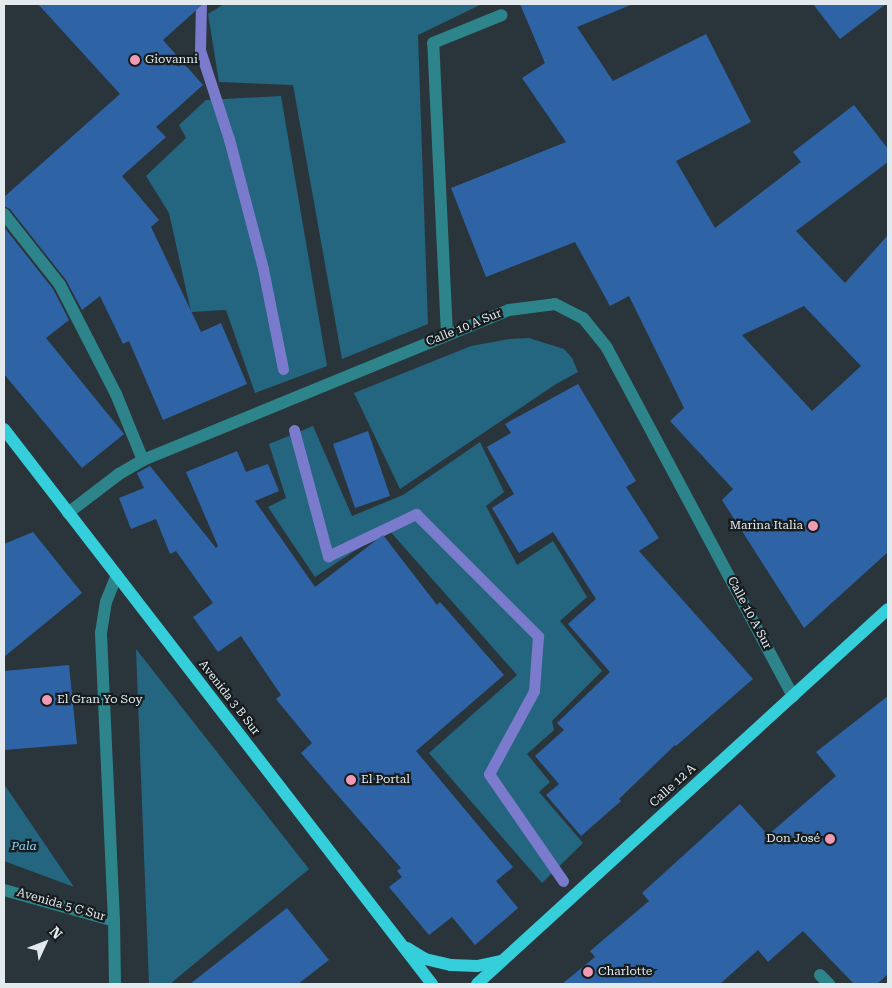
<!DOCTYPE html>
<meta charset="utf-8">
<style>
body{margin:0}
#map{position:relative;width:892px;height:988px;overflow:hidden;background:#2a353b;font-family:"Roboto Serif",serif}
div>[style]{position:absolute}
.green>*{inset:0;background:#246580}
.stream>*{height:11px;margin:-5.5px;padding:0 5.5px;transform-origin:5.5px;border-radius:5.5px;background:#7a7bcc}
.building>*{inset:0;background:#2e64a6}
.minor>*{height:12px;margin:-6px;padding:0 6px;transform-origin:6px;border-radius:6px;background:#2d848b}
.major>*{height:12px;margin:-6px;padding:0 6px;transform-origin:6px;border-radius:6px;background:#34cfda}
.dots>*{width:14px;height:14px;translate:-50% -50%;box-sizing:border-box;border:2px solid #171c1f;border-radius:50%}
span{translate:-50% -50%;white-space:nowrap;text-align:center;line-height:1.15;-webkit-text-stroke:4.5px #171c1f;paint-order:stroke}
.poi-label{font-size:12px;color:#e3eaee}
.left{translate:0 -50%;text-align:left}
.right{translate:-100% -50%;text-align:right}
.street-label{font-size:12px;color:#e3eaee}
.park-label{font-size:12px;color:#89d6f9;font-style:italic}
.frame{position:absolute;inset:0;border:5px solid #e3eaee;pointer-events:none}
.north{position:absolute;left:20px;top:918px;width:50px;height:50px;-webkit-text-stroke:4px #171c1f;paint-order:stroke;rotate:47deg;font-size:14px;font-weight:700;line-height:20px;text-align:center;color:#e3eaee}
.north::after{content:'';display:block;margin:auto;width:18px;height:22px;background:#e3eaee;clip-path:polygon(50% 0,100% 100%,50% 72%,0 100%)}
</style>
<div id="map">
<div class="green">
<div style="clip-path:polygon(224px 4px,482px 4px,418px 35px,428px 324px,342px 359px,293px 85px,219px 82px,208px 14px)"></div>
<div style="clip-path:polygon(281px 96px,327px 366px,255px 393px,226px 310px,191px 312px,169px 213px,146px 176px,186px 138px,179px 125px,206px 100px)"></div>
<div style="clip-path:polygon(529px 338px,564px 349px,572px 358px,578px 372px,556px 384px,400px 489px,354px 393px,471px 346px,509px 339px)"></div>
<div style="clip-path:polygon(313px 426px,352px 516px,403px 495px,480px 442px,504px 492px,486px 506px,517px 565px,553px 541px,587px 597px,560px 621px,602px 671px,552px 721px,554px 730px,527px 754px,550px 782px,539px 792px,583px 843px,542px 883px,429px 753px,517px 675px,388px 529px,315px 577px,268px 507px,286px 498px,269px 444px)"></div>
<div style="clip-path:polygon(136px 649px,309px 869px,170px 984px,149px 984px)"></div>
<div style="clip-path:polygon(4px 784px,74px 887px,4px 861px)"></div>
</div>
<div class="stream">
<div style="left:201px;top:4px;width:46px;rotate:91.2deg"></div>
<div style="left:200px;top:50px;width:94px;rotate:72deg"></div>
<div style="left:229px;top:139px;width:134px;rotate:75.3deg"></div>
<div style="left:263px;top:269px;width:102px;rotate:78.7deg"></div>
<div style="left:294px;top:430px;width:131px;rotate:74.9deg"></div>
<div style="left:328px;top:556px;width:98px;rotate:-25.5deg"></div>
<div style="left:416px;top:514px;width:173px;rotate:45deg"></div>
<div style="left:538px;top:636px;width:55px;rotate:94.2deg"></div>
<div style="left:534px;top:691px;width:94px;rotate:118.5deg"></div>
<div style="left:489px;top:774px;width:130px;rotate:55.3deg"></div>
</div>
<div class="building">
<div style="clip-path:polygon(38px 4px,203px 4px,163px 40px,203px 85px,156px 127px,166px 137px,122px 176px,159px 220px,151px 227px,201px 332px,221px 323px,247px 384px,163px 420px,129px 341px,123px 344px,100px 296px,82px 310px,66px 280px,10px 209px,4px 206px,4px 197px,120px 94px)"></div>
<div style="clip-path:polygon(evenodd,520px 4px,633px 4px,577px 27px,613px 81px,706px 34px,751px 122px,676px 161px,715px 228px,801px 162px,793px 152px,854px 105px,888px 149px,888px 162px,796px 231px,845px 283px,888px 235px,888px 552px,804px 628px,722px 500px,733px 489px,670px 421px,684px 408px,629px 296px,610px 306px,575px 242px,486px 277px,451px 188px,566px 142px,522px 78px,545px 63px,520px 4px,804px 306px,861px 366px,812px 411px,742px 335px,804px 306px)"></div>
<div style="clip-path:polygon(813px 4px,886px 4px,840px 39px)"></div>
<div style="clip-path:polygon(4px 227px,53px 289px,69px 320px,46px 338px,124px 434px,82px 468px,4px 374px)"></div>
<div style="clip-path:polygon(578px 384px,636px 481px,626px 487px,659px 538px,639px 551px,753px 679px,676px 746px,675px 745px,619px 799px,621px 801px,581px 836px,546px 795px,559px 784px,535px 756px,564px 730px,557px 723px,610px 672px,568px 624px,596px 599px,553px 532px,519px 553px,492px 508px,514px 494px,487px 447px,511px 433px,505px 424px)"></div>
<div style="clip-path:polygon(368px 431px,390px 496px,355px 508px,333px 444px)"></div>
<div style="clip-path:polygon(237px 451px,246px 472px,268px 464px,279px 491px,255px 501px,315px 587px,383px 535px,437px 605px,440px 602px,504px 675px,416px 751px,513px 867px,496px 881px,518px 908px,475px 945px,452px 917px,429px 935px,389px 887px,402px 877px,397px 871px,401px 868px,301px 753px,312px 743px,276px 699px,281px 695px,241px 636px,218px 652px,193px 617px,213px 603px,176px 551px,170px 554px,156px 519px,131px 529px,119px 498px,144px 488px,137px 473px,150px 466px,216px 548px,218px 546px,186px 472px)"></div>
<div style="clip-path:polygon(33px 532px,82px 593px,4px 657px,4px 544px)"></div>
<div style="clip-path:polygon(69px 665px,77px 744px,4px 750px,4px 671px)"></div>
<div style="clip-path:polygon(888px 696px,888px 974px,877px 984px,854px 984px,803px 931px,768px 962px,758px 950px,720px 984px,562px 984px,595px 957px,590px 951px,649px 901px,642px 893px,740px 804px,768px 835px,836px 776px,816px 752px)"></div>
<div style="clip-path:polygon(287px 908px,329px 960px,298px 984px,190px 984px)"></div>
</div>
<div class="minor">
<div style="left:4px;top:214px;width:90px;rotate:51.7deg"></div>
<div style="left:60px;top:285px;width:123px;rotate:62.8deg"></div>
<div style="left:116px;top:394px;width:71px;rotate:67.8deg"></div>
<div style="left:447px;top:335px;width:292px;rotate:-92.7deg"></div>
<div style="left:433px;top:43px;width:74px;rotate:-22.1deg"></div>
<div style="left:68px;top:513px;width:64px;rotate:-37.4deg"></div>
<div style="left:119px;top:474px;width:28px;rotate:-30deg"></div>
<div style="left:143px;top:460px;width:396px;rotate:-22.3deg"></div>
<div style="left:509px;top:310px;width:46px;rotate:-7.4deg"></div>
<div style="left:555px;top:304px;width:31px;rotate:27deg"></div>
<div style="left:583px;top:318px;width:38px;rotate:51deg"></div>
<div style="left:607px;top:348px;width:395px;rotate:61.9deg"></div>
<div style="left:4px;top:890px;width:114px;rotate:15.7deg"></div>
<div style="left:114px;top:921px;width:63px;rotate:89.1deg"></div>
<div style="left:114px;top:921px;width:288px;rotate:-92.6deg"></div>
<div style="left:101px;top:633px;width:31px;rotate:-81deg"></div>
<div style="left:106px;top:602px;width:29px;rotate:-68deg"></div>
<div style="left:820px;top:975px;width:13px;rotate:45deg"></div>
</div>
<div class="major">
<div style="left:4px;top:429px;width:701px;rotate:52.36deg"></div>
<div style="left:407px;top:948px;width:21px;rotate:31deg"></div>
<div style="left:425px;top:959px;width:27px;rotate:13deg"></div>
<div style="left:451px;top:965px;width:26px;rotate:2deg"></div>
<div style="left:477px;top:966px;width:24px;rotate:-12deg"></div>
<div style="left:477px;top:984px;width:556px;rotate:-42.38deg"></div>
</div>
<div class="dots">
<div style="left:135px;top:60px;background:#f19ab3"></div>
<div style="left:813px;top:526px;background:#f19ab3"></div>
<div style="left:47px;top:700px;background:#f19ab3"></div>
<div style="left:351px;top:780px;background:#f19ab3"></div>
<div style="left:830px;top:839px;background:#f19ab3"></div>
<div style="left:588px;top:972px;background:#f19ab3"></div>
</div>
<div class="poi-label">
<span class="left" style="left:145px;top:60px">Giovanni</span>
<span class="right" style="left:803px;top:526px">Marina Italia</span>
<span class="left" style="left:57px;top:700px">El Gran Yo Soy</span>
<span class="left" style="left:361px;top:780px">El Portal</span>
<span class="right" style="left:820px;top:839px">Don José</span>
<span class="left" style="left:598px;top:972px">Charlotte</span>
</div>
<div class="street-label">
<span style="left:464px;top:328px;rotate:-22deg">Calle 10 A Sur</span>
<span style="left:749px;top:613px;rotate:62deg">Calle 10 A Sur</span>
<span style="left:229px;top:698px;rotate:52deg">Avenida 3 B Sur</span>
<span style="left:673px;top:786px;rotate:-42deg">Calle 12 A</span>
<span style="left:61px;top:905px;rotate:16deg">Avenida 5 C Sur</span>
</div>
<div class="park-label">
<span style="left:24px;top:847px">Pala</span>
</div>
<div class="frame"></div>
<div class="north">N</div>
</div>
